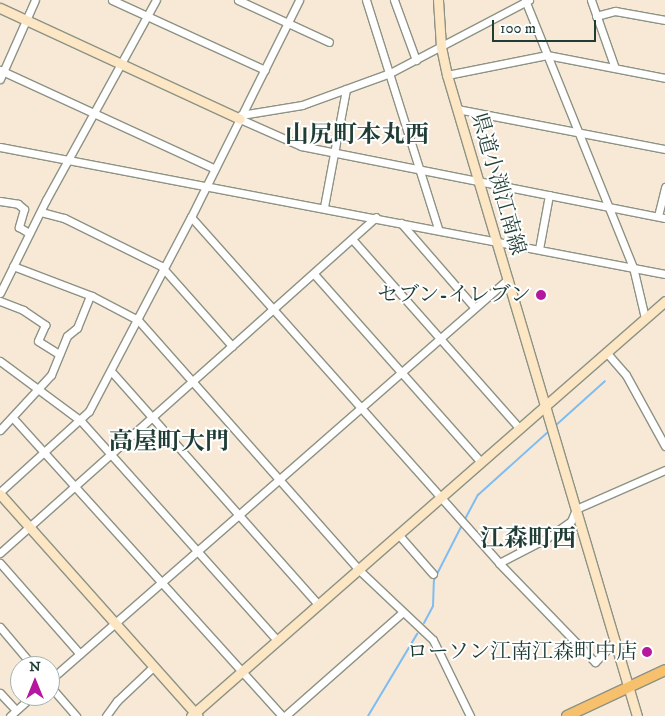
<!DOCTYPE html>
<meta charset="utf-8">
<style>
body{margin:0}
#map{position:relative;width:665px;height:716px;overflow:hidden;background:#f8e9d6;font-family:"IM FELL DW Pica","Noto Serif JP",serif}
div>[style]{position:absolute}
.stream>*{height:2px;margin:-1px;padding:0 1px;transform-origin:1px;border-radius:1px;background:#7ebdf2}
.roads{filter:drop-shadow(1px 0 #8c9385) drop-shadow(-1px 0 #8c9385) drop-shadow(0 1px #8c9385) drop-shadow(0 -1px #8c9385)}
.street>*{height:7px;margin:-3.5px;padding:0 3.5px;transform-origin:3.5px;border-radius:3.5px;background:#fff}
.secondary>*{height:9px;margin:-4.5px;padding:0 4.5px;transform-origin:4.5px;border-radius:4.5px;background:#fce6c4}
.primary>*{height:10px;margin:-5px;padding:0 5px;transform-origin:5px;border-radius:5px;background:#f7c06c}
.dots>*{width:14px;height:14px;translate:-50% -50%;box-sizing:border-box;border:2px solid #fff;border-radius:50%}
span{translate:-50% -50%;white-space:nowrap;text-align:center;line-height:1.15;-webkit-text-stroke:4px #fff;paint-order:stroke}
.street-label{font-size:21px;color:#1f3d34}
.poi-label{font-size:21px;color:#1f3d34}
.right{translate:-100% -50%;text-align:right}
.quarter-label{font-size:24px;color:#1f3d34;font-weight:700}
.north{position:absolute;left:10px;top:656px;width:50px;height:50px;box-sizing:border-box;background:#fff;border:1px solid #a5b1ae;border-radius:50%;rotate:0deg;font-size:14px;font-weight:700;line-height:20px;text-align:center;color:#1f3d34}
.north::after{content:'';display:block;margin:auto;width:18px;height:22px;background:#b5179e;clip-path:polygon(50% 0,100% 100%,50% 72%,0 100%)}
.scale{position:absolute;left:492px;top:20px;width:104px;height:22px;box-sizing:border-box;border:2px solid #1f3d34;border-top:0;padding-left:6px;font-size:15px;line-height:18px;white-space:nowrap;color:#1f3d34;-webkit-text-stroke:4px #fff;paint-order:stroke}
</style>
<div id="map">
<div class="stream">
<div style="left:555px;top:426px;width:67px;rotate:-42deg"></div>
<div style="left:464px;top:521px;width:30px;rotate:-62deg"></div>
<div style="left:478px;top:495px;width:96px;rotate:-42deg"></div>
<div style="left:424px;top:623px;width:19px;rotate:-62deg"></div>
<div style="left:433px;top:606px;width:26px;rotate:-88deg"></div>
<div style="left:434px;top:580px;width:62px;rotate:-63deg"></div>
<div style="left:368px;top:716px;width:96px;rotate:-59.1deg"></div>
</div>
<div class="roads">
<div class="street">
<div style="left:112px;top:0;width:168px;rotate:24.6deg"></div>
<div style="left:238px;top:0;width:100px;rotate:24.8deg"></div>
<div style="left:366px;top:0;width:240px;rotate:72.5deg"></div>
<div style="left:394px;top:0;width:64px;rotate:69.9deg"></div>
<div style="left:525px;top:0;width:288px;rotate:68deg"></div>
<div style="left:633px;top:267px;width:52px;rotate:76.8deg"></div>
<div style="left:591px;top:0;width:72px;rotate:70.6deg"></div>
<div style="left:596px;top:16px;width:20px;rotate:-15deg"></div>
<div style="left:615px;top:11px;width:51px;rotate:10.2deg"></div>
<div style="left:0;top:70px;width:234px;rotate:24.7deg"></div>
<div style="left:447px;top:75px;width:102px;rotate:-11.3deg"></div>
<div style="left:547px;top:55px;width:120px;rotate:11deg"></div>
<div style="left:0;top:79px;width:86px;rotate:-66.1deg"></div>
<div style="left:457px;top:109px;width:212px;rotate:10.9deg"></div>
<div style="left:241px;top:115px;width:62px;rotate:-9.3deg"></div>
<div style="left:302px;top:105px;width:94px;rotate:-20deg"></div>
<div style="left:390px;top:73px;width:157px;rotate:-27.7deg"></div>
<div style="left:240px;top:119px;width:67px;rotate:23.9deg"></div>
<div style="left:301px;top:146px;width:371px;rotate:11.2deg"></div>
<div style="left:0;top:147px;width:677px;rotate:10.81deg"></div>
<div style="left:0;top:201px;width:18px;rotate:9deg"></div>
<div style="left:18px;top:204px;width:8px;rotate:40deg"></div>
<div style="left:24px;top:209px;width:19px;rotate:106deg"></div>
<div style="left:19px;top:227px;width:12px;rotate:31deg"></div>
<div style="left:324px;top:207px;width:120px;rotate:-79.4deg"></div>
<div style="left:41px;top:212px;width:24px;rotate:15deg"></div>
<div style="left:64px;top:218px;width:108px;rotate:26.3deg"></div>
<div style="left:161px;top:266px;width:107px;rotate:48.4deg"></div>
<div style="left:658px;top:216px;width:30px;rotate:-76deg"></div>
<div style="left:191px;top:217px;width:463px;rotate:48.3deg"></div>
<div style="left:499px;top:563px;width:138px;rotate:45.9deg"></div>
<div style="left:595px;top:662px;width:28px;rotate:-46deg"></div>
<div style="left:401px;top:223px;width:111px;rotate:49deg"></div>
<div style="left:352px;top:239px;width:252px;rotate:48.5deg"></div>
<div style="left:539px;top:249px;width:55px;rotate:-79.5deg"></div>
<div style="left:13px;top:266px;width:85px;rotate:20.8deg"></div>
<div style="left:92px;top:296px;width:52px;rotate:27.6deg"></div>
<div style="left:138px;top:320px;width:332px;rotate:48.5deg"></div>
<div style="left:358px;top:569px;width:103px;rotate:43.4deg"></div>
<div style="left:433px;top:640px;width:85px;rotate:64deg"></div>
<div style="left:314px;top:274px;width:250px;rotate:48.4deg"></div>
<div style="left:0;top:293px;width:104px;rotate:-63.7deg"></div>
<div style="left:46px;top:200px;width:228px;rotate:-61.2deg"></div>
<div style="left:0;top:301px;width:25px;rotate:21deg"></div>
<div style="left:23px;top:310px;width:27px;rotate:34deg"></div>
<div style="left:45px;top:325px;width:17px;rotate:114deg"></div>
<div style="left:38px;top:341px;width:25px;rotate:32deg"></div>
<div style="left:606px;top:352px;width:30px;rotate:49deg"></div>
<div style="left:626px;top:375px;width:81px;rotate:61.2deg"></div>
<div style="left:0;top:361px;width:101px;rotate:36.5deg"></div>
<div style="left:81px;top:421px;width:294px;rotate:48.2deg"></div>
<div style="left:111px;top:371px;width:312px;rotate:48.4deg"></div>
<div style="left:13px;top:418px;width:401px;rotate:47.9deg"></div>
<div style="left:0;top:430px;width:75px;rotate:-47.2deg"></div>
<div style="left:51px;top:375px;width:42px;rotate:-67.7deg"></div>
<div style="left:67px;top:336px;width:13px;rotate:-39deg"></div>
<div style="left:77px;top:328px;width:35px;rotate:-68deg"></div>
<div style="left:0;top:492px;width:120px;rotate:-42.3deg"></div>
<div style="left:89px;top:411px;width:219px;rotate:-62.3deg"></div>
<div style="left:191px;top:217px;width:242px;rotate:-63.5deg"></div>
<div style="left:398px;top:534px;width:53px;rotate:48.8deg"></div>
<div style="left:0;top:553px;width:504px;rotate:-41.78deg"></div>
<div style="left:0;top:563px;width:121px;rotate:48.7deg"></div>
<div style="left:499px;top:563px;width:54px;rotate:-27.5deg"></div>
<div style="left:547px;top:538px;width:29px;rotate:-35deg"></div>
<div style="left:571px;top:521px;width:13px;rotate:-67deg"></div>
<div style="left:576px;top:509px;width:97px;rotate:-23.7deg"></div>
<div style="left:0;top:627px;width:51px;rotate:49.8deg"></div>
<div style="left:50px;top:680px;width:609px;rotate:-41.2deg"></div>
<div style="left:50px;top:686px;width:40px;rotate:49deg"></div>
<div style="left:0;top:693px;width:23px;rotate:47deg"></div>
<div style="left:10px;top:716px;width:30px;rotate:-42deg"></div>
<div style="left:106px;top:716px;width:19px;rotate:-54deg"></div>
<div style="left:117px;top:701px;width:50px;rotate:-43.4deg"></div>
<div style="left:285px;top:716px;width:157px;rotate:-41.4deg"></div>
</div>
<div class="secondary">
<div style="left:438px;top:0;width:47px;rotate:86.3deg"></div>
<div style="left:441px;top:47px;width:29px;rotate:78deg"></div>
<div style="left:447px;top:75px;width:669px;rotate:73.49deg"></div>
<div style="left:0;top:8px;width:264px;rotate:24.8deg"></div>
<div style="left:0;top:494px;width:297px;rotate:48.3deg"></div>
<div style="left:191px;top:716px;width:630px;rotate:-41.2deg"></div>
</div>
<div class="primary">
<div style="left:567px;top:716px;width:108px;rotate:-25.1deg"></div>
</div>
</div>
<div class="dots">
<div style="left:541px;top:295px;background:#b5179e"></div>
<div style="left:647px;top:652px;background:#b5179e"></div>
</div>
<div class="street-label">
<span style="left:498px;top:184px;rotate:74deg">県道小渕江南線</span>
</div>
<div class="poi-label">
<span class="right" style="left:531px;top:295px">セブン-イレブン</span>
<span class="right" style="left:637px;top:652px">ローソン江南江森町中店</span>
</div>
<div class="quarter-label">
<span style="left:357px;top:136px">山尻町本丸西</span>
<span style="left:169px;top:443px">高屋町大門</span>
<span style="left:528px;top:540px">江森町西</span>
</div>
<div class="north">N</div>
<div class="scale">100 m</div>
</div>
